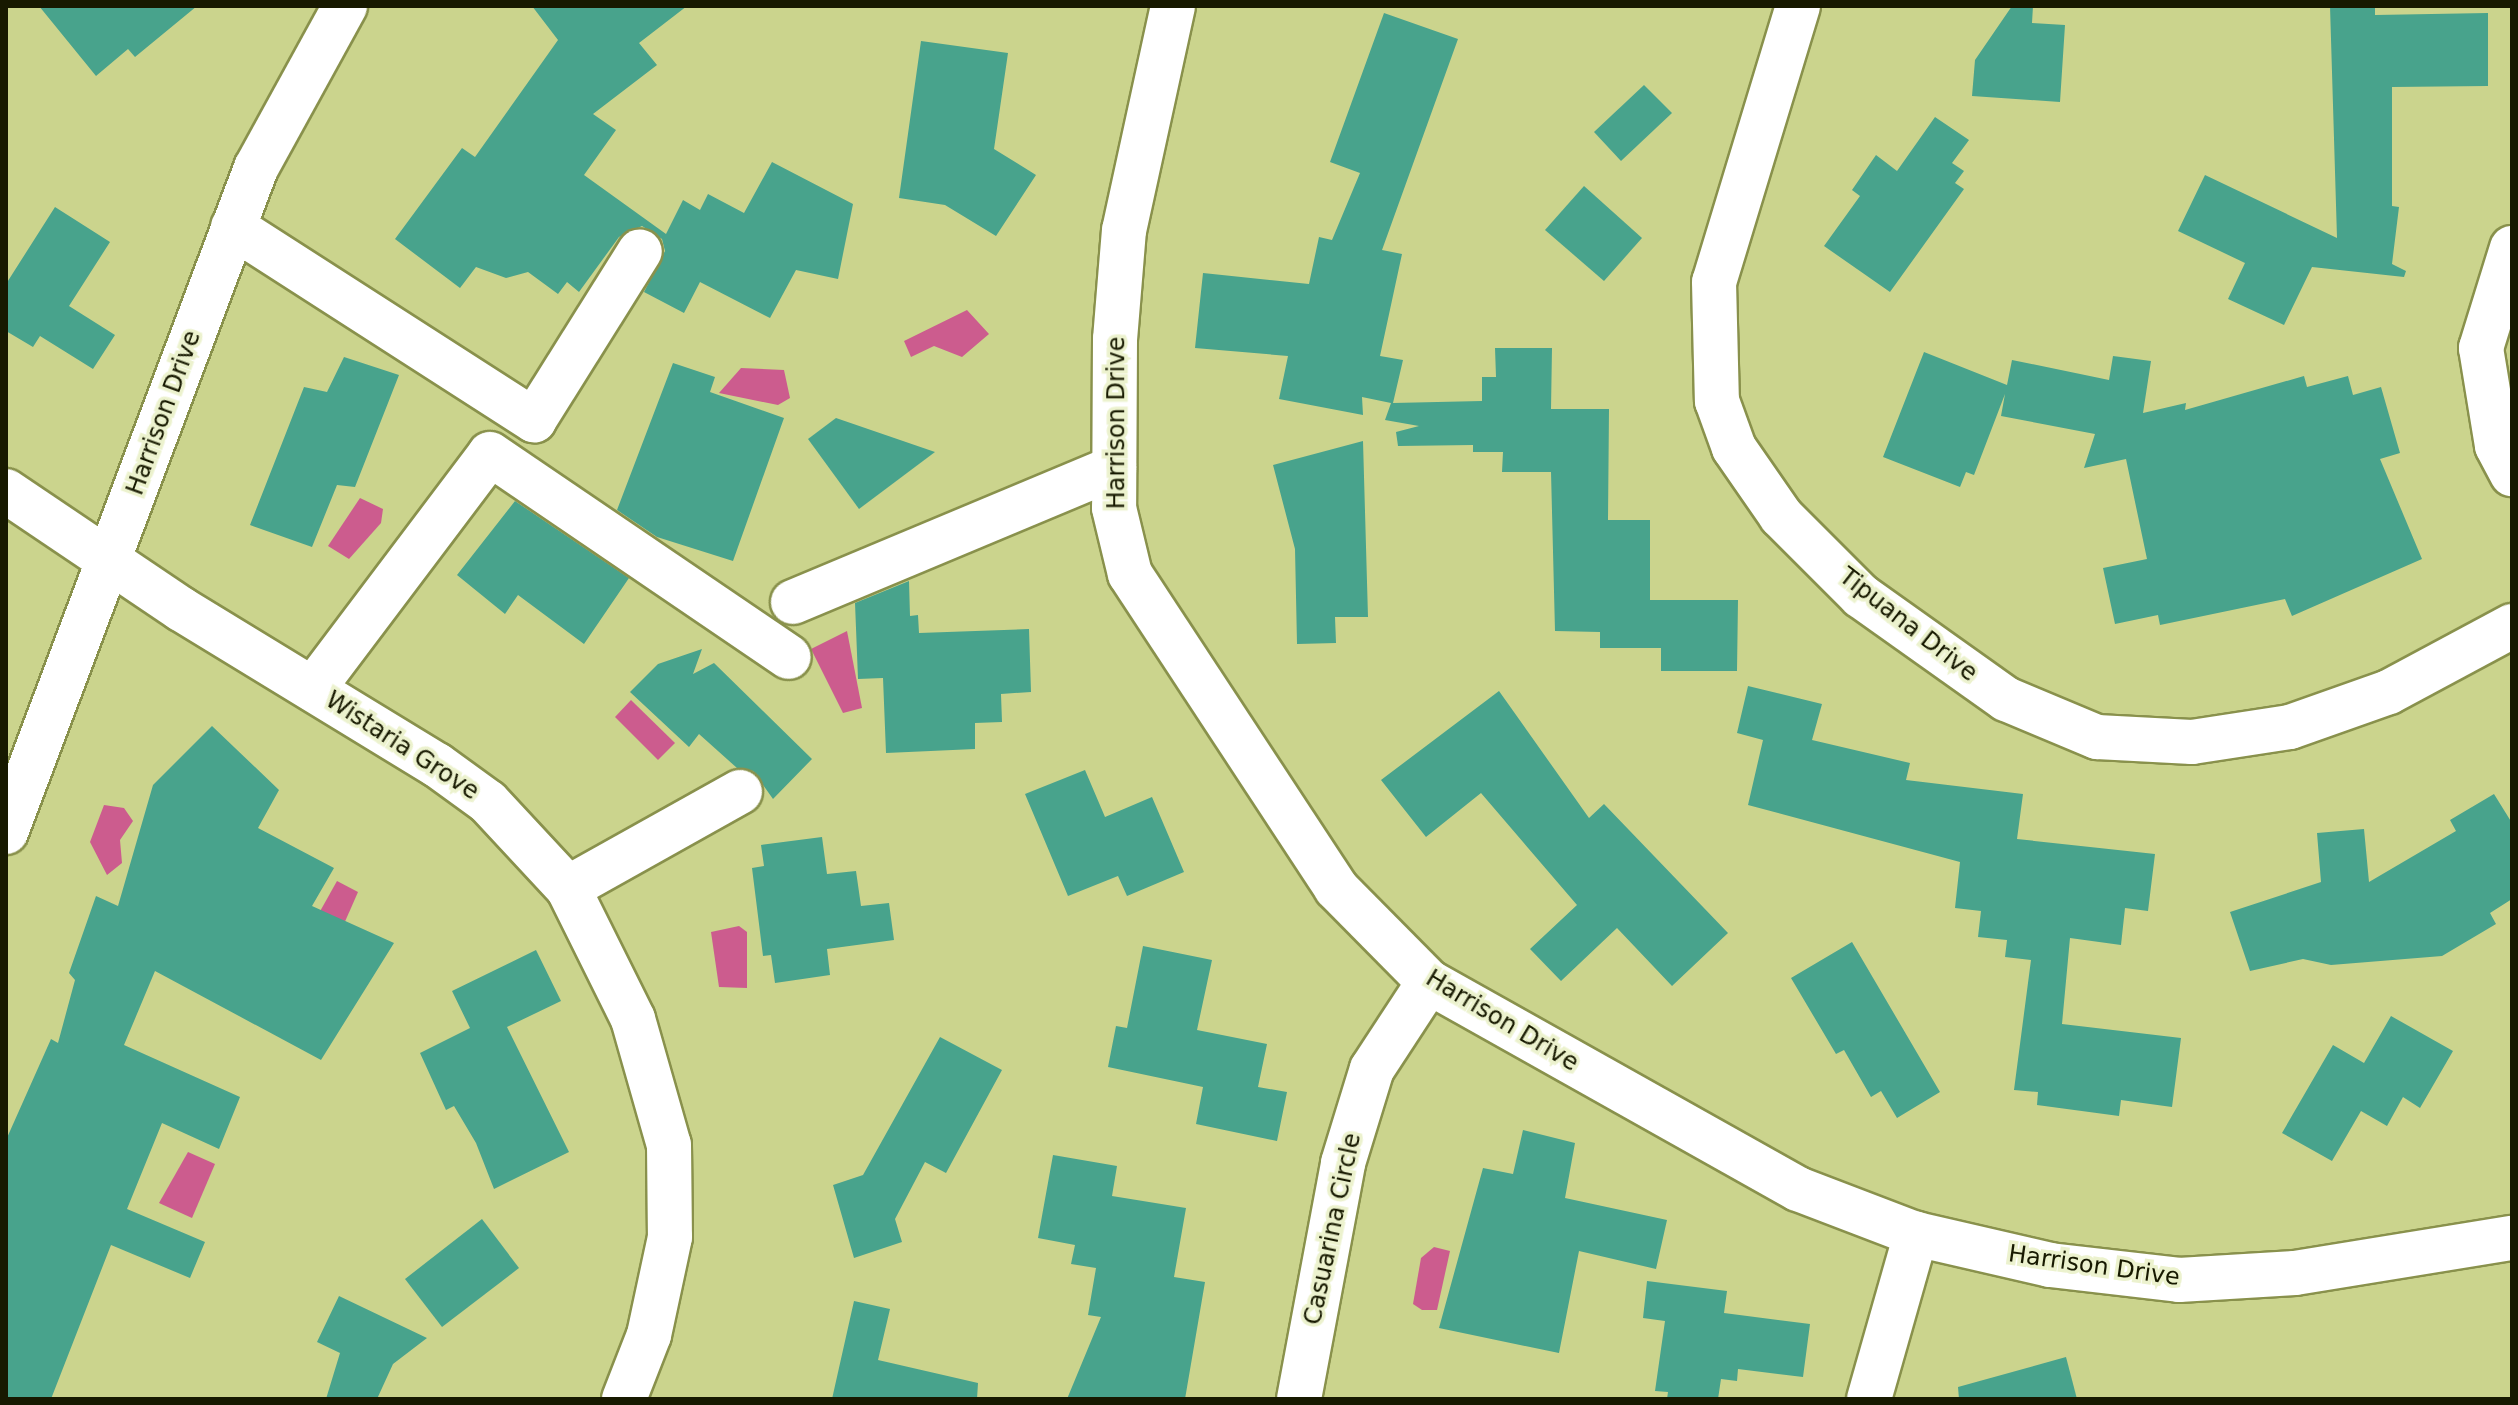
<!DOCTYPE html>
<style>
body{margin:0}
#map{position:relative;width:2518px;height:1405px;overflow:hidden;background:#cbd48d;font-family:"DejaVu Sans",sans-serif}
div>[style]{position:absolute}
.water>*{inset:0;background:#cc5c8e}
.building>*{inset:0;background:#48a38c}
.roads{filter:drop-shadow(2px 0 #89914c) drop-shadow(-2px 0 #89914c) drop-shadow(0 2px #89914c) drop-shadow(0 -2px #89914c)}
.minor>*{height:44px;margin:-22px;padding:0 22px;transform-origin:22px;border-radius:22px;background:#fff}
span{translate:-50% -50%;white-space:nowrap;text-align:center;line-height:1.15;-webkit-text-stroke:7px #ecf2ce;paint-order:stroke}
.street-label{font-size:24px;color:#171900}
.frame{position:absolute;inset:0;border:8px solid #171900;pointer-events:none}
</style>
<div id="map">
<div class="water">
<div style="clip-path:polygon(967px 310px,989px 334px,962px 357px,934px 346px,911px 357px,904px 341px)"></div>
<div style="clip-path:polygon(741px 368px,784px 370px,790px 398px,778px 405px,719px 393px)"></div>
<div style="clip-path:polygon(360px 498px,383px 509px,381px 523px,349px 559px,328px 546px)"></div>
<div style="clip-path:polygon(847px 631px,862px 708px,843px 713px,811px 649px)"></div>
<div style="clip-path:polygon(631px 700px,675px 743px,658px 760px,615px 717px)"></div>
<div style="clip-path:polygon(104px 805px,124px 808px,133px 821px,120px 840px,122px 863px,107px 875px,90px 842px)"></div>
<div style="clip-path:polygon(337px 881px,358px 892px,340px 933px,309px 931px)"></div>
<div style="clip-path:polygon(739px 926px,747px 932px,747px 988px,719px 987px,711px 932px)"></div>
<div style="clip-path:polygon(188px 1152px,215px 1164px,192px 1218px,159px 1203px)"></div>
<div style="clip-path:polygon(1434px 1247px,1450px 1251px,1437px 1310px,1422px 1310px,1413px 1304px,1421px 1258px)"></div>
</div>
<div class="building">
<div style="clip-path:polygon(39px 6px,197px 6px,135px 57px,128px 49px,96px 76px)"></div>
<div style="clip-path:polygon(532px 6px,687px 6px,639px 43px,657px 65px,593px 114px,616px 130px,584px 175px,666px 234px,683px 200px,700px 210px,708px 194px,744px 213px,772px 162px,853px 204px,838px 279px,796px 270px,770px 318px,700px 282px,684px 313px,644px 292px,665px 251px,662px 239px,642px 226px,619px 237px,579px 292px,567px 282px,558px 294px,528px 272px,506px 278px,476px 267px,460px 288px,395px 239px,462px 148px,475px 157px,558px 40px)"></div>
<div style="clip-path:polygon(2012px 6px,2033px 6px,2032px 23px,2065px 25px,2060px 102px,1972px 96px,1975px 60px)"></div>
<div style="clip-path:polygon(2330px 6px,2375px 6px,2375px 15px,2488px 13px,2488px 86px,2392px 87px,2392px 206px,2399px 207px,2392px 264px,2406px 271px,2404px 277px,2312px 267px,2284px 325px,2228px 299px,2245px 263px,2178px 231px,2205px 175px,2337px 238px)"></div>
<div style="clip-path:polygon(1384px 13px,1458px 39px,1382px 250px,1402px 254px,1380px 356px,1403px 360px,1393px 403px,1482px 401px,1482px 377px,1496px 377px,1495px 348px,1552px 348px,1551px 409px,1609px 409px,1608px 520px,1650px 520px,1650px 600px,1738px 600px,1737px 671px,1661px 671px,1661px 648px,1600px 648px,1600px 632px,1555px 631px,1551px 472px,1502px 472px,1503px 452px,1473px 452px,1473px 445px,1398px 446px,1396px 432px,1419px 426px,1385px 420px,1391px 403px,1362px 397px,1363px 415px,1279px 399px,1288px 356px,1195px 348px,1203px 273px,1309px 284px,1319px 237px,1332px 240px,1360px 173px,1330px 162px)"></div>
<div style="clip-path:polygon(921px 41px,1008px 53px,994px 149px,1036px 175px,996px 236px,945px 205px,899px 198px)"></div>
<div style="clip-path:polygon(1644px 85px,1672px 113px,1621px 161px,1594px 132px)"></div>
<div style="clip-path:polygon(1935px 117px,1969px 140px,1952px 163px,1964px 171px,1955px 183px,1964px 189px,1890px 292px,1824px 246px,1860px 196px,1852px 190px,1876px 155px,1897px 171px)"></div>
<div style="clip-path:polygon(1584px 186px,1642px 238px,1604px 281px,1545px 230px)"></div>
<div style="clip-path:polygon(55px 207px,110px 242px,69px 306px,115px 335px,93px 369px,40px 336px,33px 347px,6px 331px,6px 284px)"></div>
<div style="clip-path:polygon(1924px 352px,2007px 385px,2012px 360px,2109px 380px,2113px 356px,2151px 361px,2143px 413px,2186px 403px,2185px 410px,2304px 376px,2307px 387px,2348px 376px,2353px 395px,2381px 387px,2400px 453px,2380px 459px,2422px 559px,2292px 616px,2285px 599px,2160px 625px,2158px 615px,2115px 624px,2103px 568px,2147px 559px,2126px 459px,2084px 468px,2095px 434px,2001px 416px,2005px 394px,1974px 475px,1966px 472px,1960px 487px,1883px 457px)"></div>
<div style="clip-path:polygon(344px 357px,399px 375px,355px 487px,337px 485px,312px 547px,250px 525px,304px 387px,327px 392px)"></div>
<div style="clip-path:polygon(673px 363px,715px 377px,710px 392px,784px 418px,733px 561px,657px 537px,617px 510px)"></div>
<div style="clip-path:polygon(836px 418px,935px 452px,859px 509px,808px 439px)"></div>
<div style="clip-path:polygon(1363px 441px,1368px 617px,1335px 617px,1336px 643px,1297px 644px,1295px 549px,1273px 465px)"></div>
<div style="clip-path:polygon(515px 501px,629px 578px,584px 644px,518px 595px,505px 614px,457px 575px)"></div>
<div style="clip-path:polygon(909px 581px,910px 616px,918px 615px,919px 633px,1029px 629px,1031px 692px,1001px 694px,1002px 722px,975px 723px,975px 749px,886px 753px,883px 678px,858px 679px,855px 603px)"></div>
<div style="clip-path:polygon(702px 649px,693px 674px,714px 663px,812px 759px,773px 799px,753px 771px,737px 768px,699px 734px,689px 747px,630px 692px,658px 664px)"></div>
<div style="clip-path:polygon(1748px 686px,1822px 704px,1812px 740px,1910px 763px,1906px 780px,2023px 794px,2017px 839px,2155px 854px,2148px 911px,2125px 908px,2121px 945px,2070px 938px,2062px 1024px,2181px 1038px,2172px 1107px,2121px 1100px,2119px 1116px,2037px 1105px,2038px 1092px,2014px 1090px,2031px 960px,2005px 957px,2007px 940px,1978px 937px,1981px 911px,1955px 908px,1960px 862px,1748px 805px,1763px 740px,1737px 733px)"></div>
<div style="clip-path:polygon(1499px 691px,1589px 818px,1604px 804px,1728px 933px,1672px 986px,1617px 928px,1561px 981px,1530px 949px,1577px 905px,1481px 793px,1426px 837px,1381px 780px)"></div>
<div style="clip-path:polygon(212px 726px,279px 790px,258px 828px,334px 868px,312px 906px,394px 943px,321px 1060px,155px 971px,124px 1045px,240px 1097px,219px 1149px,162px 1123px,127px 1209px,205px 1242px,190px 1278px,111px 1245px,51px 1399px,6px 1399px,6px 1140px,51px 1039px,58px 1043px,75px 980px,69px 973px,96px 896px,118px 906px,153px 785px)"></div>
<div style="clip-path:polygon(1085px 770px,1105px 817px,1152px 797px,1184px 872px,1127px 896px,1118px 876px,1068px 896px,1025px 794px)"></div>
<div style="clip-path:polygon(2494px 794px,2512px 823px,2512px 899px,2490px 913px,2496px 924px,2442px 956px,2331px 965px,2303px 959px,2250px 971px,2230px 912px,2321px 882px,2317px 833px,2364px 829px,2369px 882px,2456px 831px,2450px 820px)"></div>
<div style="clip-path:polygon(822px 837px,827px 874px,856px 871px,861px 906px,889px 903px,894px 940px,827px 949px,830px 975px,775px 983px,771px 955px,763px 956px,752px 868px,764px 866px,761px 845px)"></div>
<div style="clip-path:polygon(1852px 942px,1940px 1092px,1897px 1118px,1881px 1091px,1871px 1097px,1844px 1050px,1836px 1054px,1791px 978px)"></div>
<div style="clip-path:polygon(1143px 946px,1212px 960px,1197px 1030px,1267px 1044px,1258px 1087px,1287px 1092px,1277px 1141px,1196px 1124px,1203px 1087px,1108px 1067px,1116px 1026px,1127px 1028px)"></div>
<div style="clip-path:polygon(536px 950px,561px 1001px,507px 1027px,569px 1152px,494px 1189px,476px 1143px,454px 1106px,446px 1110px,420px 1053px,470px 1028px,452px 991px)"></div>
<div style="clip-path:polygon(2391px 1016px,2453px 1051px,2420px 1108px,2403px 1097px,2387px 1126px,2361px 1111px,2332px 1161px,2282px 1133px,2333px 1045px,2364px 1063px)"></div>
<div style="clip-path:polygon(940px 1037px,1002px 1070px,946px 1173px,925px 1162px,895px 1219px,902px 1242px,854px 1258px,833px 1185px,863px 1175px)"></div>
<div style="clip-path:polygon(1523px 1130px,1575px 1143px,1565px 1198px,1667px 1220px,1656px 1269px,1579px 1251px,1559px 1353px,1439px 1328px,1483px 1168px,1513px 1174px)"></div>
<div style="clip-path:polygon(1053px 1155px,1117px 1166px,1112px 1196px,1186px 1208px,1174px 1277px,1205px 1282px,1185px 1399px,1067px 1399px,1101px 1317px,1088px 1315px,1096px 1268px,1071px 1264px,1075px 1245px,1038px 1238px)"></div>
<div style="clip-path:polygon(482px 1219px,519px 1268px,442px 1327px,405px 1279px)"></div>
<div style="clip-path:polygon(1647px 1281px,1727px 1291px,1724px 1313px,1810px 1324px,1803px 1377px,1738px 1369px,1737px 1381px,1721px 1379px,1718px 1399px,1667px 1399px,1668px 1392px,1655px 1391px,1665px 1321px,1643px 1318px)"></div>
<div style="clip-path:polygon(339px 1296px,427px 1338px,393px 1364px,377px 1399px,326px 1399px,340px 1353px,317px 1342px)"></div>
<div style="clip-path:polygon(854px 1301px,890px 1309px,878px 1360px,978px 1383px,977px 1399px,832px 1399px)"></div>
<div style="clip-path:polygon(2066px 1357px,2077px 1399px,1959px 1399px,1958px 1387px)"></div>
</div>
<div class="roads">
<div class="minor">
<div style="left:1173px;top:6px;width:229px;rotate:102.3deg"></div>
<div style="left:1124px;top:230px;width:109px;rotate:94.7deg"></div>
<div style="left:1115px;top:339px;width:169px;rotate:90.3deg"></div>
<div style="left:1114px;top:508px;width:68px;rotate:76.4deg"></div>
<div style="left:1130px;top:574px;width:376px;rotate:56.7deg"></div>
<div style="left:1336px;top:888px;width:132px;rotate:45.3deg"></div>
<div style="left:1429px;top:982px;width:423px;rotate:29.3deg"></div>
<div style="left:1798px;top:1189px;width:126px;rotate:20.9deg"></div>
<div style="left:1916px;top:1234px;width:138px;rotate:13deg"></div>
<div style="left:2050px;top:1265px;width:130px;rotate:6.6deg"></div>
<div style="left:2179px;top:1280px;width:116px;rotate:-3.5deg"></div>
<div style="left:2295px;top:1273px;width:220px;rotate:-9.2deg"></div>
<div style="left:1798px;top:6px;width:288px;rotate:106.9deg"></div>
<div style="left:1714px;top:282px;width:119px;rotate:88.6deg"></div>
<div style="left:1717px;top:401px;width:50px;rotate:70.1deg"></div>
<div style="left:1734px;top:448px;width:83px;rotate:55.3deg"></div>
<div style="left:1781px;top:516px;width:113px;rotate:45deg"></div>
<div style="left:1861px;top:596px;width:178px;rotate:35.4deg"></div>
<div style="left:2006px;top:699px;width:99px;rotate:22.7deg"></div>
<div style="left:2097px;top:737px;width:95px;rotate:3deg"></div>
<div style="left:2192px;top:742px;width:99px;rotate:-8.7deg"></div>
<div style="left:2290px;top:727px;width:105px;rotate:-19.5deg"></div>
<div style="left:2389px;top:692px;width:140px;rotate:-28.2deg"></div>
<div style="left:233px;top:227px;width:358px;rotate:32.7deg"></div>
<div style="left:534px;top:420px;width:199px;rotate:-57.9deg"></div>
<div style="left:2512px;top:248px;width:105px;rotate:107.2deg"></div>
<div style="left:2481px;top:348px;width:99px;rotate:80.7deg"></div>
<div style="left:2497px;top:446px;width:32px;rotate:62deg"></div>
<div style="left:6px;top:491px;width:211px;rotate:34deg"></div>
<div style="left:181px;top:609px;width:300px;rotate:31.4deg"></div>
<div style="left:437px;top:765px;width:63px;rotate:36deg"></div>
<div style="left:488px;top:802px;width:117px;rotate:47.1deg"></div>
<div style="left:568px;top:888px;width:146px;rotate:63.6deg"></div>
<div style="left:633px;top:1019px;width:131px;rotate:74.1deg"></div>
<div style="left:669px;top:1145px;width:92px;rotate:89.4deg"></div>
<div style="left:670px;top:1237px;width:100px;rotate:102.1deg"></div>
<div style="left:649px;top:1335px;width:69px;rotate:111.3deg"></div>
<div style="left:793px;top:602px;width:348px;rotate:-22.7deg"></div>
<div style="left:313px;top:689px;width:294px;rotate:-53deg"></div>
<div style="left:490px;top:454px;width:361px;rotate:34.2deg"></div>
<div style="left:6px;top:832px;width:710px;rotate:-69.37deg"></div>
<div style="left:256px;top:168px;width:185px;rotate:-61.2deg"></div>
<div style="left:568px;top:888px;width:197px;rotate:-29.2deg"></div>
<div style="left:1299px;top:1399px;width:240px;rotate:-79.4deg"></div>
<div style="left:1343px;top:1163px;width:98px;rotate:-72.9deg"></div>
<div style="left:1372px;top:1069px;width:104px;rotate:-56.8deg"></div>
<div style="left:1869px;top:1399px;width:172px;rotate:-74.1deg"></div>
</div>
</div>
<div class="street-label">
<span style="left:164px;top:413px;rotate:-70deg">Harrison Drive</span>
<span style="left:1117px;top:423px;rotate:-90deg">Harrison Drive</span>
<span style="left:1908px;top:625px;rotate:38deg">Tipuana Drive</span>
<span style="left:402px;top:746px;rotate:33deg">Wistaria Grove</span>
<span style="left:1502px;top:1021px;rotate:31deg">Harrison Drive</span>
<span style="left:1333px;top:1229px;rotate:-78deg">Casuarina Circle</span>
<span style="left:2094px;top:1266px;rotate:8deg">Harrison Drive</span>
</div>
<div class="frame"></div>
</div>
